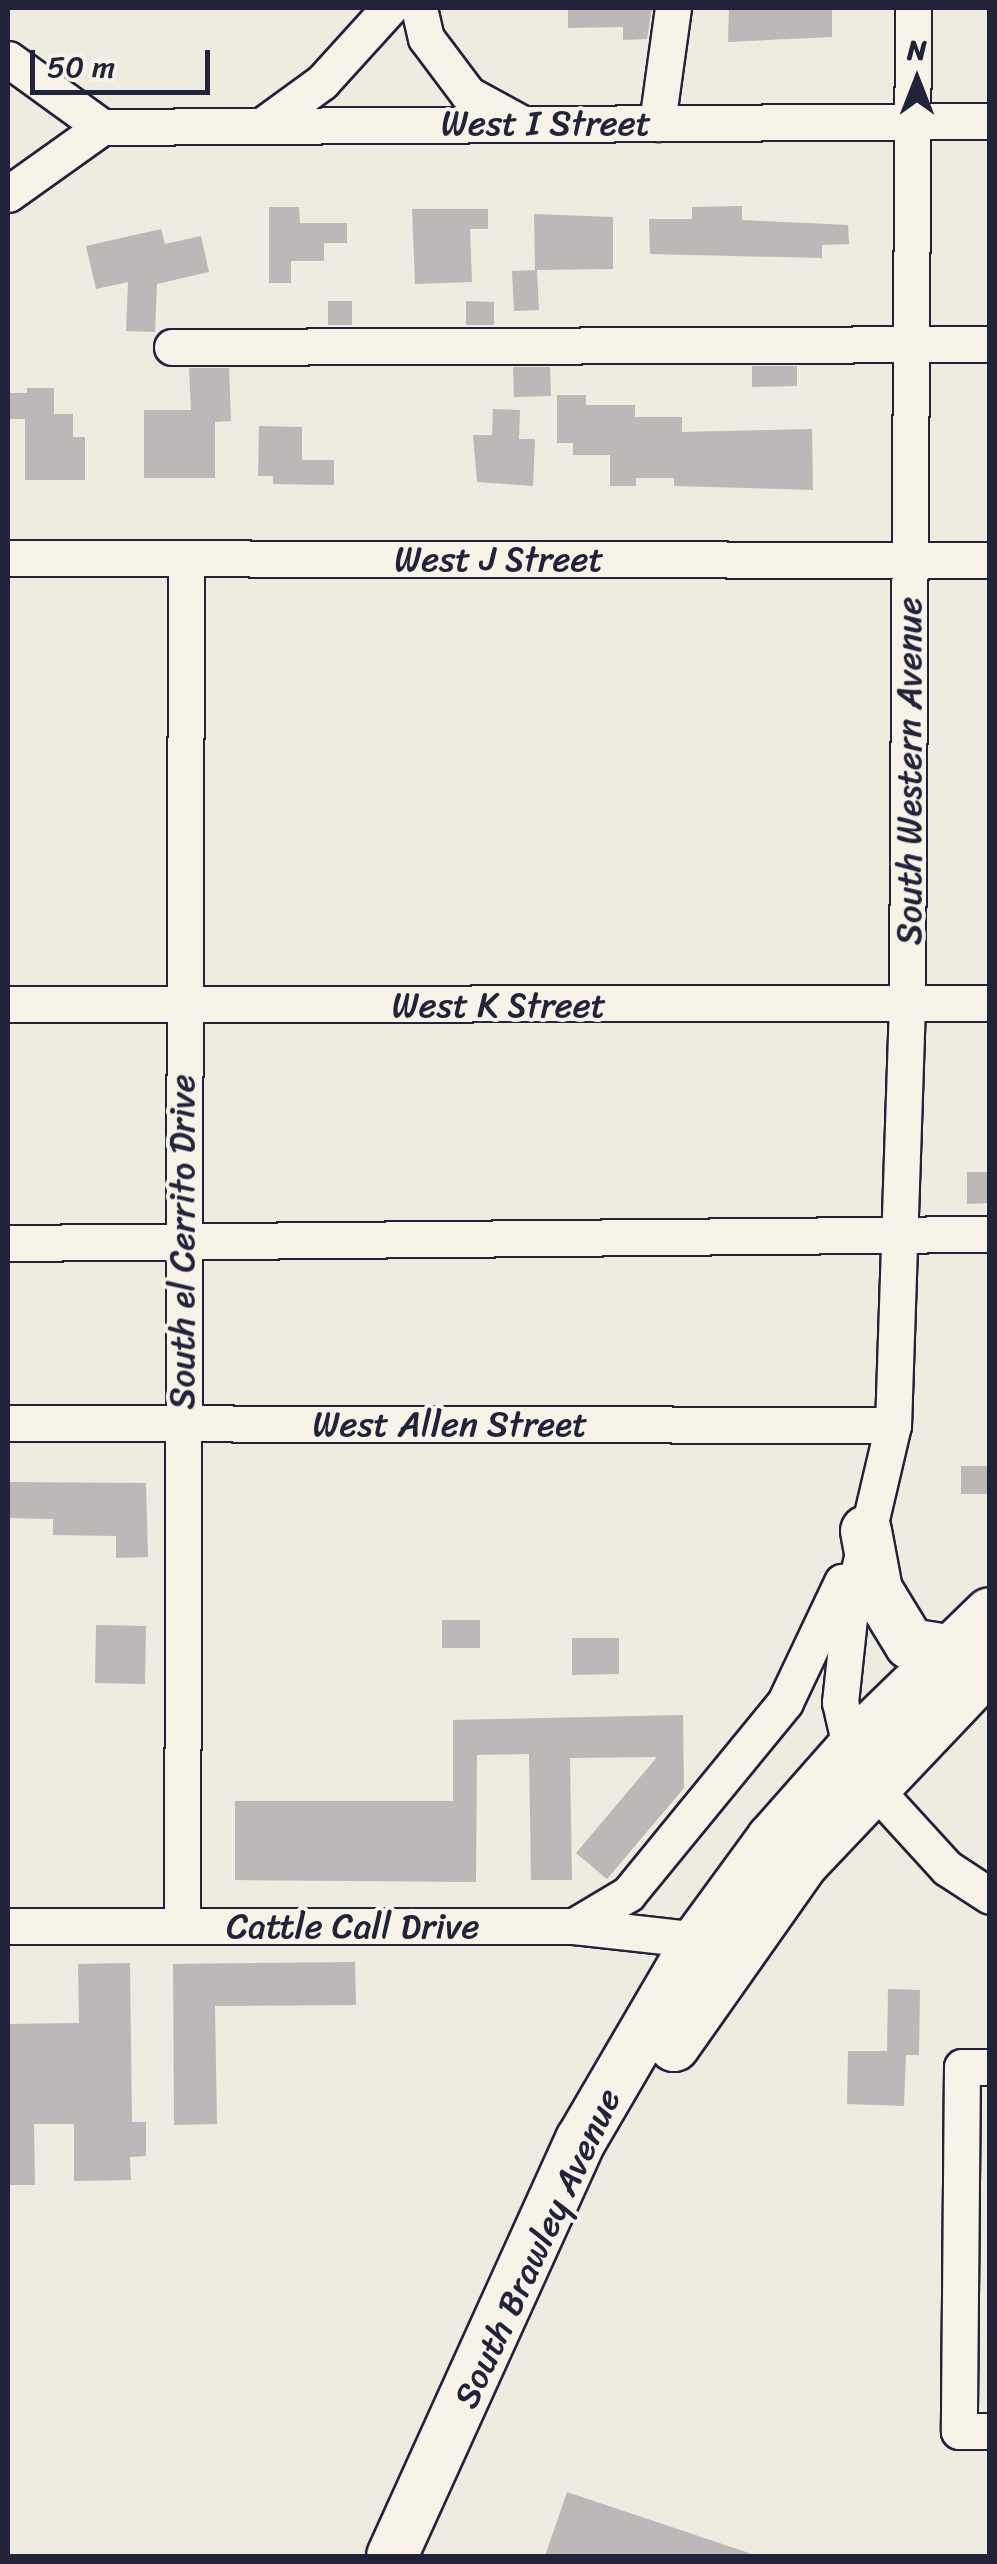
<!DOCTYPE html>
<style>
body{margin:0}
#map{position:relative;width:997px;height:2564px;overflow:hidden;background:#eeebe1;font-family:Sriracha,sans-serif}
div>[style]{position:absolute}
.building>*{inset:0;background:#bbb8b7}
.roads{filter:drop-shadow(2px 0 #22223b) drop-shadow(-2px 0 #22223b) drop-shadow(0 2px #22223b) drop-shadow(0 -2px #22223b)}
.minor>*{height:35px;margin:-17.5px;padding:0 17.5px;transform-origin:17.5px;border-radius:17.5px;background:#f7f3e8}
.highway>*{height:50px;margin:-25px;padding:0 25px;transform-origin:25px;border-radius:25px;background:#f7f3e8}
span{translate:-50% -50%;white-space:nowrap;text-align:center;line-height:1.15;-webkit-text-stroke:8px #f7f3e8;paint-order:stroke}
.street-label{font-size:35px;color:#22223b}
.frame{position:absolute;inset:0;border:10px solid #22223b;pointer-events:none}
.north{position:absolute;left:867px;top:30px;width:100px;height:100px;-webkit-text-stroke:8px #f7f3e8;paint-order:stroke;rotate:0deg;font-size:28px;font-weight:700;line-height:40px;text-align:center;color:#22223b}
.north::after{content:'';display:block;margin:auto;width:35px;height:45px;background:#22223b;clip-path:polygon(50% 0,100% 100%,50% 72%,0 100%)}
.scale{position:absolute;left:30px;top:50px;width:180px;height:45px;box-sizing:border-box;border:5px solid #22223b;border-top:0;padding-left:12px;font-size:30px;line-height:35px;white-space:nowrap;color:#22223b;-webkit-text-stroke:8px #f7f3e8;paint-order:stroke}
</style>
<div id="map">
<div class="building">
<div style="clip-path:polygon(568px 8px,652px 8px,647px 39px,623px 40px,623px 27px,568px 28px)"></div>
<div style="clip-path:polygon(729px 8px,832px 8px,832px 37px,728px 42px)"></div>
<div style="clip-path:polygon(742px 206px,742px 220px,848px 225px,849px 244px,822px 245px,822px 258px,650px 254px,649px 219px,692px 219px,692px 207px)"></div>
<div style="clip-path:polygon(269px 207px,299px 207px,300px 223px,347px 223px,347px 243px,324px 243px,324px 261px,291px 261px,291px 283px,269px 283px)"></div>
<div style="clip-path:polygon(412px 209px,488px 209px,488px 229px,470px 229px,472px 282px,415px 284px)"></div>
<div style="clip-path:polygon(534px 214px,613px 217px,613px 269px,535px 270px)"></div>
<div style="clip-path:polygon(161px 229px,165px 244px,201px 236px,209px 272px,157px 284px,155px 332px,126px 331px,128px 282px,96px 289px,86px 246px)"></div>
<div style="clip-path:polygon(537px 270px,539px 310px,514px 311px,512px 271px)"></div>
<div style="clip-path:polygon(328px 301px,352px 301px,352px 325px,328px 325px)"></div>
<div style="clip-path:polygon(466px 301px,494px 302px,494px 325px,466px 325px)"></div>
<div style="clip-path:polygon(752px 366px,797px 366px,797px 386px,752px 387px)"></div>
<div style="clip-path:polygon(513px 367px,550px 367px,551px 396px,514px 397px)"></div>
<div style="clip-path:polygon(189px 368px,229px 368px,231px 421px,215px 422px,215px 478px,144px 478px,144px 410px,191px 410px)"></div>
<div style="clip-path:polygon(27px 388px,54px 388px,54px 414px,73px 414px,73px 437px,85px 437px,85px 480px,25px 480px,25px 419px,8px 419px,8px 393px,27px 393px)"></div>
<div style="clip-path:polygon(557px 395px,586px 395px,586px 405px,635px 405px,635px 417px,682px 417px,682px 432px,812px 429px,813px 490px,674px 486px,674px 478px,636px 478px,636px 486px,610px 486px,610px 455px,573px 455px,573px 443px,557px 443px)"></div>
<div style="clip-path:polygon(493px 409px,520px 410px,519px 439px,535px 439px,533px 486px,477px 482px,473px 435px,492px 435px)"></div>
<div style="clip-path:polygon(259px 426px,302px 427px,302px 460px,334px 460px,334px 485px,273px 484px,273px 476px,258px 476px)"></div>
<div style="clip-path:polygon(967px 1172px,990px 1172px,990px 1203px,967px 1204px)"></div>
<div style="clip-path:polygon(961px 1466px,990px 1466px,990px 1494px,961px 1494px)"></div>
<div style="clip-path:polygon(8px 1482px,146px 1483px,148px 1557px,116px 1558px,116px 1536px,53px 1535px,53px 1519px,8px 1518px)"></div>
<div style="clip-path:polygon(442px 1620px,480px 1620px,480px 1648px,442px 1648px)"></div>
<div style="clip-path:polygon(96px 1625px,146px 1626px,145px 1684px,95px 1683px)"></div>
<div style="clip-path:polygon(572px 1638px,619px 1638px,619px 1674px,572px 1675px)"></div>
<div style="clip-path:polygon(683px 1715px,684px 1788px,607px 1879px,576px 1853px,657px 1757px,570px 1758px,572px 1880px,531px 1880px,529px 1754px,477px 1755px,476px 1882px,235px 1880px,235px 1801px,453px 1801px,453px 1720px)"></div>
<div style="clip-path:polygon(355px 1962px,356px 2005px,215px 2006px,217px 2124px,174px 2125px,173px 1964px)"></div>
<div style="clip-path:polygon(130px 1963px,132px 2122px,146px 2122px,146px 2156px,130px 2157px,131px 2180px,74px 2181px,74px 2124px,34px 2124px,35px 2185px,8px 2185px,8px 2024px,79px 2023px,78px 1964px)"></div>
<div style="clip-path:polygon(888px 1989px,920px 1990px,919px 2055px,906px 2055px,904px 2106px,847px 2104px,848px 2051px,887px 2051px)"></div>
<div style="clip-path:polygon(567px 2492px,749px 2553px,748px 2556px,545px 2556px)"></div>
</div>
<div class="roads">
<div class="minor">
<div style="left:419px;top:8px;width:31px;rotate:77deg"></div>
<div style="left:426px;top:38px;width:70px;rotate:53.1deg"></div>
<div style="left:468px;top:94px;width:58px;rotate:28.8deg"></div>
<div style="left:913px;top:8px;width:996px;rotate:90.35deg"></div>
<div style="left:907px;top:1004px;width:421px;rotate:91.9deg"></div>
<div style="left:893px;top:1425px;width:189px;rotate:103.2deg"></div>
<div style="left:850px;top:1609px;width:94px;rotate:96.1deg"></div>
<div style="left:840px;top:1702px;width:49px;rotate:77.1deg"></div>
<div style="left:851px;top:1750px;width:43px;rotate:59.3deg"></div>
<div style="left:873px;top:1787px;width:110px;rotate:47.6deg"></div>
<div style="left:947px;top:1868px;width:51px;rotate:33.1deg"></div>
<div style="left:8px;top:59px;width:116px;rotate:35.9deg"></div>
<div style="left:267px;top:122px;width:68px;rotate:-36deg"></div>
<div style="left:322px;top:82px;width:100px;rotate:-47.8deg"></div>
<div style="left:657px;top:123px;width:116px;rotate:-82.1deg"></div>
<div style="left:8px;top:194px;width:115px;rotate:-35.5deg"></div>
<div style="left:102px;top:127px;width:888px;rotate:-0.39deg"></div>
<div style="left:172px;top:347px;width:818px;rotate:-0.21deg"></div>
<div style="left:8px;top:558px;width:982px;rotate:0.12deg"></div>
<div style="left:8px;top:1004px;width:982px;rotate:-0.06deg"></div>
<div style="left:8px;top:1243px;width:982px;rotate:-0.53deg"></div>
<div style="left:8px;top:1423px;width:885px;rotate:0.13deg"></div>
<div style="left:182px;top:1925px;width:1367px;rotate:-89.83deg"></div>
<div style="left:8px;top:1926px;width:566px"></div>
<div style="left:574px;top:1926px;width:125px;rotate:6.4deg"></div>
<div style="left:574px;top:1926px;width:63px;rotate:-30.7deg"></div>
<div style="left:628px;top:1894px;width:248px;rotate:-50.7deg"></div>
<div style="left:785px;top:1702px;width:133px;rotate:-64.6deg"></div>
<div style="left:990px;top:2067px;width:28px;rotate:180deg"></div>
<div style="left:962px;top:2067px;width:364px;rotate:90.5deg"></div>
<div style="left:959px;top:2431px;width:31px"></div>
</div>
<div class="highway">
<div style="left:866px;top:1531px;width:60px;rotate:79.4deg"></div>
<div style="left:877px;top:1590px;width:63px;rotate:58.6deg"></div>
<div style="left:910px;top:1644px;width:36px;rotate:9deg"></div>
<div style="left:674px;top:2046px;width:224px;rotate:-54.8deg"></div>
<div style="left:803px;top:1863px;width:272px;rotate:-46.5deg"></div>
<div style="left:392px;top:2556px;width:457px;rotate:-65.6deg"></div>
<div style="left:581px;top:2140px;width:232px;rotate:-59.7deg"></div>
<div style="left:698px;top:1940px;width:125px;rotate:-53.8deg"></div>
<div style="left:772px;top:1839px;width:136px;rotate:-48.6deg"></div>
<div style="left:862px;top:1737px;width:178px;rotate:-44.1deg"></div>
</div>
</div>
<div class="street-label">
<span style="left:546px;top:123px">West I Street</span>
<span style="left:499px;top:559px">West J Street</span>
<span style="left:909px;top:771px;rotate:-90deg">South Western Avenue</span>
<span style="left:499px;top:1005px">West K Street</span>
<span style="left:182px;top:1242px;rotate:-90deg">South el Cerrito Drive</span>
<span style="left:450px;top:1424px">West Allen Street</span>
<span style="left:353px;top:1926px">Cattle Call Drive</span>
<span style="left:537px;top:2248px;rotate:-65deg">South Brawley Avenue</span>
</div>
<div class="frame"></div>
<div class="north">N</div>
<div class="scale">50 m</div>
</div>
